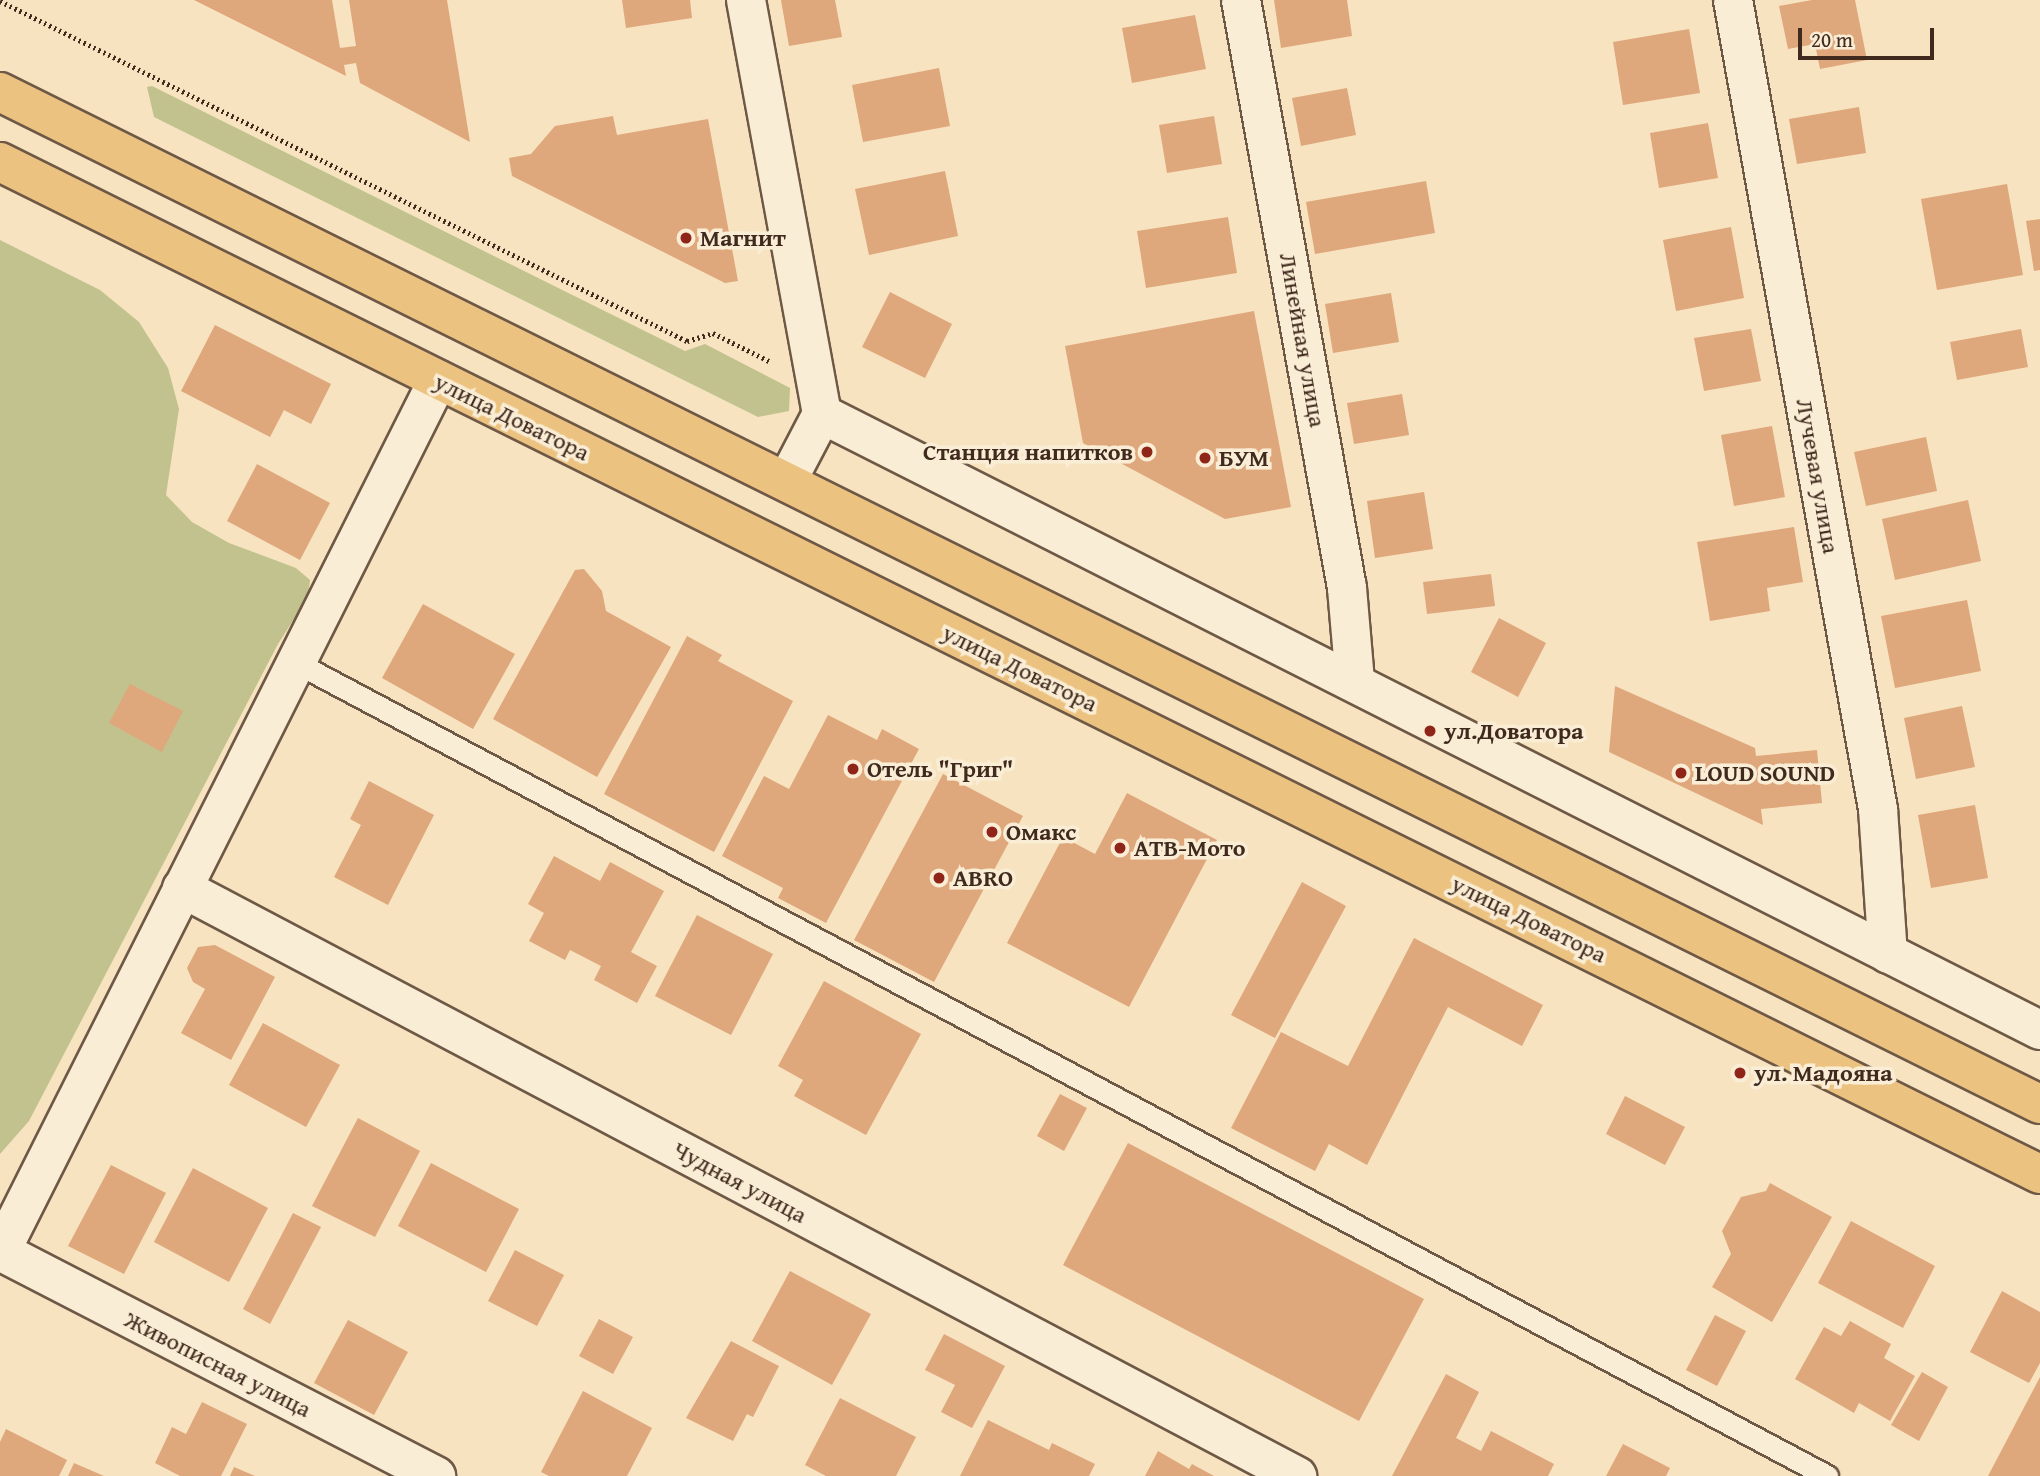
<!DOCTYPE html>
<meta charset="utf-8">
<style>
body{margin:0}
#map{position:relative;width:2040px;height:1476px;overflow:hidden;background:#f7e3bf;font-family:"Gentium Book Plus",serif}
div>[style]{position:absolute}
.green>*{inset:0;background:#c2c28e}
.building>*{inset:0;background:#dfa77c}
.path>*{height:4.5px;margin-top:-2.25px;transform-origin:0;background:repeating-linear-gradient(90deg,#402a1e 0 2px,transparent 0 5.5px)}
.roads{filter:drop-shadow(2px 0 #6e5846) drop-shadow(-2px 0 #6e5846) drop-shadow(0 2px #6e5846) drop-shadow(0 -2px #6e5846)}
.lane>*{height:21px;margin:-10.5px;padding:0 10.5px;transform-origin:10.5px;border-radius:10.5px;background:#faedd5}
.street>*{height:38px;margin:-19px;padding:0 19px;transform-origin:19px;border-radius:19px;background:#faedd5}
.primary>*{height:38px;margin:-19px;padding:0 19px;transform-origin:19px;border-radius:19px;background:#ecc280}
.dots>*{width:19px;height:19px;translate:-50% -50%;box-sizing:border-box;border:4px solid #faedd5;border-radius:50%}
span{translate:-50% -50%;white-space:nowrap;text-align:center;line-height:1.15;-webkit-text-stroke:7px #faedd5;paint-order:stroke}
.poi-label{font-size:24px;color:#402a1e;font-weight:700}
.left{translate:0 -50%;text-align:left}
.right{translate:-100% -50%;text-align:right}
.street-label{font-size:24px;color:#402a1e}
.scale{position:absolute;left:1798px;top:28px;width:136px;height:32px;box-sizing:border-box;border:4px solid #402a1e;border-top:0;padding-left:9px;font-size:21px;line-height:24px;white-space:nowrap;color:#402a1e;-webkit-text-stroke:5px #faedd5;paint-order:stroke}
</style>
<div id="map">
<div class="green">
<div style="clip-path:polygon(152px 86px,685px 351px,705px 344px,790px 388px,789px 411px,758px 417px,154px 117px,147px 87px)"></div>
<div style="clip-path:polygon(0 240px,100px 290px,139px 322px,168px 368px,179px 409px,166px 495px,192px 522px,229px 543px,296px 568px,310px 580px,308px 597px,278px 644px,29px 1121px,0 1154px)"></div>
</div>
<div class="building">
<div style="clip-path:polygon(194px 0,332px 0,340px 48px,356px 46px,349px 0,447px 0,470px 142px,360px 83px,356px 63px,344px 65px,346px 76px)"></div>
<div style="clip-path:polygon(622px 0,690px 0,692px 18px,626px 28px)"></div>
<div style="clip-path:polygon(781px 0,835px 0,842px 37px,789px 46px)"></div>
<div style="clip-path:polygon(1274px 0,1347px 0,1352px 36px,1281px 48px)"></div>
<div style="clip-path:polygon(1812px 0,1855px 0,1867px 60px,1820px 69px,1815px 44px,1788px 49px,1779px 6px)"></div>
<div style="clip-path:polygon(1195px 15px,1206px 69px,1132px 83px,1122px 28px)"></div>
<div style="clip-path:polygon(1689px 29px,1700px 93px,1623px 105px,1613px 42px)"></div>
<div style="clip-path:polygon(939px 68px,950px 126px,863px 142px,852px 85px)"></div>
<div style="clip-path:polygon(1347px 88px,1356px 135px,1301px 146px,1292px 98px)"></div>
<div style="clip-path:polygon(1859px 107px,1866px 153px,1797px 164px,1789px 119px)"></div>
<div style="clip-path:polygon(613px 116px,617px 135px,708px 119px,738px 281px,725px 283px,512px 176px,509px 158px,531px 154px,555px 126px)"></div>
<div style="clip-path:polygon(1214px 116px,1222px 164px,1167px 173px,1159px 125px)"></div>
<div style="clip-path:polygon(1708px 123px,1718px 178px,1659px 188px,1650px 133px)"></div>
<div style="clip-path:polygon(945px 171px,958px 236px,869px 255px,855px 189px)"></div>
<div style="clip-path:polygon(1426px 181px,1435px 233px,1315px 254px,1306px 202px)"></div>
<div style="clip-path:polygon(2007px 184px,2023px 275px,1937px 290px,1921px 199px)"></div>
<div style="clip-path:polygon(1228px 217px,1237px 273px,1146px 288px,1137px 231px)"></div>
<div style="clip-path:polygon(2040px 219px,2040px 270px,2034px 271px,2026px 221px)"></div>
<div style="clip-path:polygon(1731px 227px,1744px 298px,1676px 311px,1663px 240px)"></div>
<div style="clip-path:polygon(890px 292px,952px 324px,925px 378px,862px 347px)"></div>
<div style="clip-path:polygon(1391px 293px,1399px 342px,1333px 353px,1325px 304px)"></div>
<div style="clip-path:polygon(1254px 311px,1291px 507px,1225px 519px,1083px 443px,1065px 346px)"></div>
<div style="clip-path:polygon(215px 325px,331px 384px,311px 424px,284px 410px,270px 437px,181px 391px)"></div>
<div style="clip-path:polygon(1751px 329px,1761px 381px,1704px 391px,1694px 338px)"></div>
<div style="clip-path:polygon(2021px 329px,2028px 367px,1957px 380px,1950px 342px)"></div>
<div style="clip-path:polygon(1402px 394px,1409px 435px,1354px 444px,1347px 403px)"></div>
<div style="clip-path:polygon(1772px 426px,1785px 497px,1734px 506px,1721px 435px)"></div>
<div style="clip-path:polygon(1926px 437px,1937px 491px,1866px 506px,1854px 452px)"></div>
<div style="clip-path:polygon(257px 464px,330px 503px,300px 560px,227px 521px)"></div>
<div style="clip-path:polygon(1424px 492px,1433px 549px,1375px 558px,1367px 501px)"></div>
<div style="clip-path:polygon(1968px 500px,1981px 561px,1895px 580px,1882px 519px)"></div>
<div style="clip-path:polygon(1794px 527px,1803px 582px,1767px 588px,1770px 611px,1710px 621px,1697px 542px)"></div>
<div style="clip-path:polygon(584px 569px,602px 591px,606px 611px,671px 647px,597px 777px,493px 719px,575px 570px)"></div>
<div style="clip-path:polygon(1491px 574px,1495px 606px,1427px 614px,1423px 582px)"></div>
<div style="clip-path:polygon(1967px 600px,1981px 671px,1895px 688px,1881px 616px)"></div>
<div style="clip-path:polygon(423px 604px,515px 654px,473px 729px,382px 678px)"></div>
<div style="clip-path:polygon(1499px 618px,1546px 643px,1518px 697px,1471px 672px)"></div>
<div style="clip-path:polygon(687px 636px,722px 655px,718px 661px,793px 701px,714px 852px,604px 794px)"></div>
<div style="clip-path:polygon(130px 684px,183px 711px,162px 752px,109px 723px)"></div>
<div style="clip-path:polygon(1615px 686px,1755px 748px,1756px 756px,1817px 750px,1822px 803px,1761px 809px,1763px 825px,1609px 752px)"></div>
<div style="clip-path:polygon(1962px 706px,1975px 767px,1916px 779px,1904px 718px)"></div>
<div style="clip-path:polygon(828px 715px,877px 740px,882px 729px,919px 749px,826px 923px,778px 898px,783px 888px,722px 856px,764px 776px,789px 789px)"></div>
<div style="clip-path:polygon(943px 774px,1023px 816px,934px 982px,854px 940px)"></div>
<div style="clip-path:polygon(369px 781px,434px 815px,388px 905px,334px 877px,361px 825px,350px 819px)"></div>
<div style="clip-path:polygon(1127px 793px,1217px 840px,1129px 1007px,1007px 943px,1063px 837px,1095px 854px)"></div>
<div style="clip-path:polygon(1975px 805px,1988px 878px,1931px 888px,1918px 815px)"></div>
<div style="clip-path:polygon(554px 856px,600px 881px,610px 862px,664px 891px,631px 952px,657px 966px,637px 1003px,594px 980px,601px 966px,570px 950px,565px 960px,529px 941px,544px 913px,528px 904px)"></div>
<div style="clip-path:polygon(1302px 882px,1346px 906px,1275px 1038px,1231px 1015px)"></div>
<div style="clip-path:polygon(697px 915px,773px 954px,731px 1035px,655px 996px)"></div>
<div style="clip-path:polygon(1414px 938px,1543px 1005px,1522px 1046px,1448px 1007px,1367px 1165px,1329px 1144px,1315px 1171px,1231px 1128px,1281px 1032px,1348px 1066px)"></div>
<div style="clip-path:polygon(215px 945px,275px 977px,231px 1060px,181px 1033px,205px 989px,193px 982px,187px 968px,198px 947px)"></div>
<div style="clip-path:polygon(824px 981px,921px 1034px,866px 1135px,794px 1096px,803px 1080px,778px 1066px)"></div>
<div style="clip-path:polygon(263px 1023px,340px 1065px,306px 1127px,229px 1085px)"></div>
<div style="clip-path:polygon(1060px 1094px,1087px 1108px,1064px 1151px,1037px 1136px)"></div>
<div style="clip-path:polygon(1625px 1096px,1685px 1127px,1665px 1165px,1606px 1134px)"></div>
<div style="clip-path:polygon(358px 1118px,420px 1151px,375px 1237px,312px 1206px)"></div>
<div style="clip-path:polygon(1128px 1143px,1424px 1299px,1359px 1421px,1063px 1265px)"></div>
<div style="clip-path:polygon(431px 1163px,519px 1209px,486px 1272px,398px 1226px)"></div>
<div style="clip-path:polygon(111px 1165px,166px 1193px,124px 1274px,68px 1246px)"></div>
<div style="clip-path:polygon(193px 1168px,268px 1208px,229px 1282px,154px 1242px)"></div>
<div style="clip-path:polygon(1770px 1183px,1832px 1217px,1772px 1322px,1712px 1287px,1731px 1254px,1722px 1231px,1741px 1197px,1766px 1191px)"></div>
<div style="clip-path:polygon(293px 1213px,321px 1227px,270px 1324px,243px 1309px)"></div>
<div style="clip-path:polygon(1851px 1221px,1935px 1266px,1903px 1328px,1818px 1283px)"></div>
<div style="clip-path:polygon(515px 1250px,564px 1275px,537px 1326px,488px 1301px)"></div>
<div style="clip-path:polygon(790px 1271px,871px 1314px,832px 1385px,752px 1341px)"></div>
<div style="clip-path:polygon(2002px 1291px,2040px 1312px,2040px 1363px,2029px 1383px,1970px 1352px)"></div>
<div style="clip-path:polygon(1715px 1315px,1746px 1331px,1717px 1386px,1686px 1370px)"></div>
<div style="clip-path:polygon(599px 1319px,633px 1337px,613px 1374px,579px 1356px)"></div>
<div style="clip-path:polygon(348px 1320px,408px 1352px,374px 1415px,314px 1383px)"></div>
<div style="clip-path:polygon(1850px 1321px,1891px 1344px,1884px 1358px,1915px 1376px,1890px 1421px,1859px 1403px,1854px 1413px,1795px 1379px,1824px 1327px,1841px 1336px)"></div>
<div style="clip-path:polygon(944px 1334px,1005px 1366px,972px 1428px,941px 1412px,955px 1385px,925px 1370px)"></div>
<div style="clip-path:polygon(731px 1341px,779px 1366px,753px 1417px,747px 1414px,733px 1441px,686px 1418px)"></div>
<div style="clip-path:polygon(1922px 1372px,1948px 1387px,1919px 1441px,1891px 1425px)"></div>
<div style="clip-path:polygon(1446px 1374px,1479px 1392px,1456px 1438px,1481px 1451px,1491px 1431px,1554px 1464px,1548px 1476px,1392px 1476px)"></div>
<div style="clip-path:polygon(2040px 1377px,2040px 1476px,1988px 1476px)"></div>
<div style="clip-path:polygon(583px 1391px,652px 1428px,627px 1476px,549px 1476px,541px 1472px)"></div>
<div style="clip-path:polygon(840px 1398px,916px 1437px,896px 1476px,826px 1476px,805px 1465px)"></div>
<div style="clip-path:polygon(202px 1402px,247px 1424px,221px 1476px,180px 1476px,155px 1463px,172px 1427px,186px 1434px)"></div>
<div style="clip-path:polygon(988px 1420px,1049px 1450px,1052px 1443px,1095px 1464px,1089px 1476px,960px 1476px)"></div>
<div style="clip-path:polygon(6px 1429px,67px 1460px,59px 1476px,0 1476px,0 1442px)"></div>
<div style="clip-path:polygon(1623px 1444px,1670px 1468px,1666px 1476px,1606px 1476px)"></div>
<div style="clip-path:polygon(1158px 1451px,1189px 1469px,1192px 1464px,1214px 1476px,1145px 1476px)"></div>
<div style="clip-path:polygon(74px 1463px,104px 1476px,68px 1476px)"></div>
<div style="clip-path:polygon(234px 1467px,255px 1476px,230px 1476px)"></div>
</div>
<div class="path">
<div style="left:0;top:1px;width:767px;rotate:26.33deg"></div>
<div style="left:687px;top:341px;width:27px;rotate:-17deg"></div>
<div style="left:713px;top:333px;width:63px;rotate:26.6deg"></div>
</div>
<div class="roads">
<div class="lane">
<div style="left:295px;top:662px;width:1735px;rotate:27.98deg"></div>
</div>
<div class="street">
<div style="left:746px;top:0;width:421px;rotate:79.6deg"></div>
<div style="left:1241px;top:0;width:597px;rotate:79.78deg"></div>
<div style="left:1347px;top:588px;width:94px;rotate:85.1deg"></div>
<div style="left:1733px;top:0;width:822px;rotate:79.84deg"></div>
<div style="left:1878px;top:809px;width:145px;rotate:86.1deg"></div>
<div style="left:787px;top:481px;width:76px;rotate:-62.4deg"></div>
<div style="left:822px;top:414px;width:1365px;rotate:26.83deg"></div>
<div style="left:182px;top:888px;width:1261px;rotate:27.81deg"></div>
<div style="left:0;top:1251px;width:491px;rotate:27.3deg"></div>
<div style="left:0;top:1253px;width:977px;rotate:-63.36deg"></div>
</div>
<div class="primary">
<div style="left:0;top:92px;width:2277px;rotate:26.39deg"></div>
<div style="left:0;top:162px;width:2277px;rotate:26.39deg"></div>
</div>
</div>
<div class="dots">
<div style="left:686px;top:238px;background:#8f2418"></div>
<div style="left:1147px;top:452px;background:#8f2418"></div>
<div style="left:1205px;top:458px;background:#8f2418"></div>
<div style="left:1430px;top:731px;background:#8f2418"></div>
<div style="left:853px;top:769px;background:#8f2418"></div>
<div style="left:1681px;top:773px;background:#8f2418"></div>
<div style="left:992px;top:832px;background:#8f2418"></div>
<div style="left:1120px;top:848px;background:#8f2418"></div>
<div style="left:939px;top:878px;background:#8f2418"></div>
<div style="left:1740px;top:1073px;background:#8f2418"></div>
</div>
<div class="poi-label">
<span class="left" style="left:700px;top:238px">Магнит</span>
<span class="right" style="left:1133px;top:452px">Станция напитков</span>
<span class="left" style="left:1219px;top:458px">БУМ</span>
<span class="left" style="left:1444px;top:731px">ул.Доватора</span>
<span class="left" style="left:867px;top:769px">Отель "Григ"</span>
<span class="left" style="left:1695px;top:773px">LOUD SOUND</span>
<span class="left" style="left:1006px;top:832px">Омакс</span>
<span class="left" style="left:1134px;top:848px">АТВ-Мото</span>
<span class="left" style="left:953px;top:878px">ABRO</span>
<span class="left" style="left:1754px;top:1073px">ул. Мадояна</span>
</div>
<div class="street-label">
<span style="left:1303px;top:340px;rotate:80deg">Линейная улица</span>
<span style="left:512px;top:417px;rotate:26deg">улица Доватора</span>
<span style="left:1818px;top:476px;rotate:80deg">Лучевая улица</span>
<span style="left:1020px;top:668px;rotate:26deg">улица Доватора</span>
<span style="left:1529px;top:919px;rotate:26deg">улица Доватора</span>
<span style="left:740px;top:1182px;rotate:28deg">Чудная улица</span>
<span style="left:218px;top:1364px;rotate:27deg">Живописная улица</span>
</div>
<div class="scale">20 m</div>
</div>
